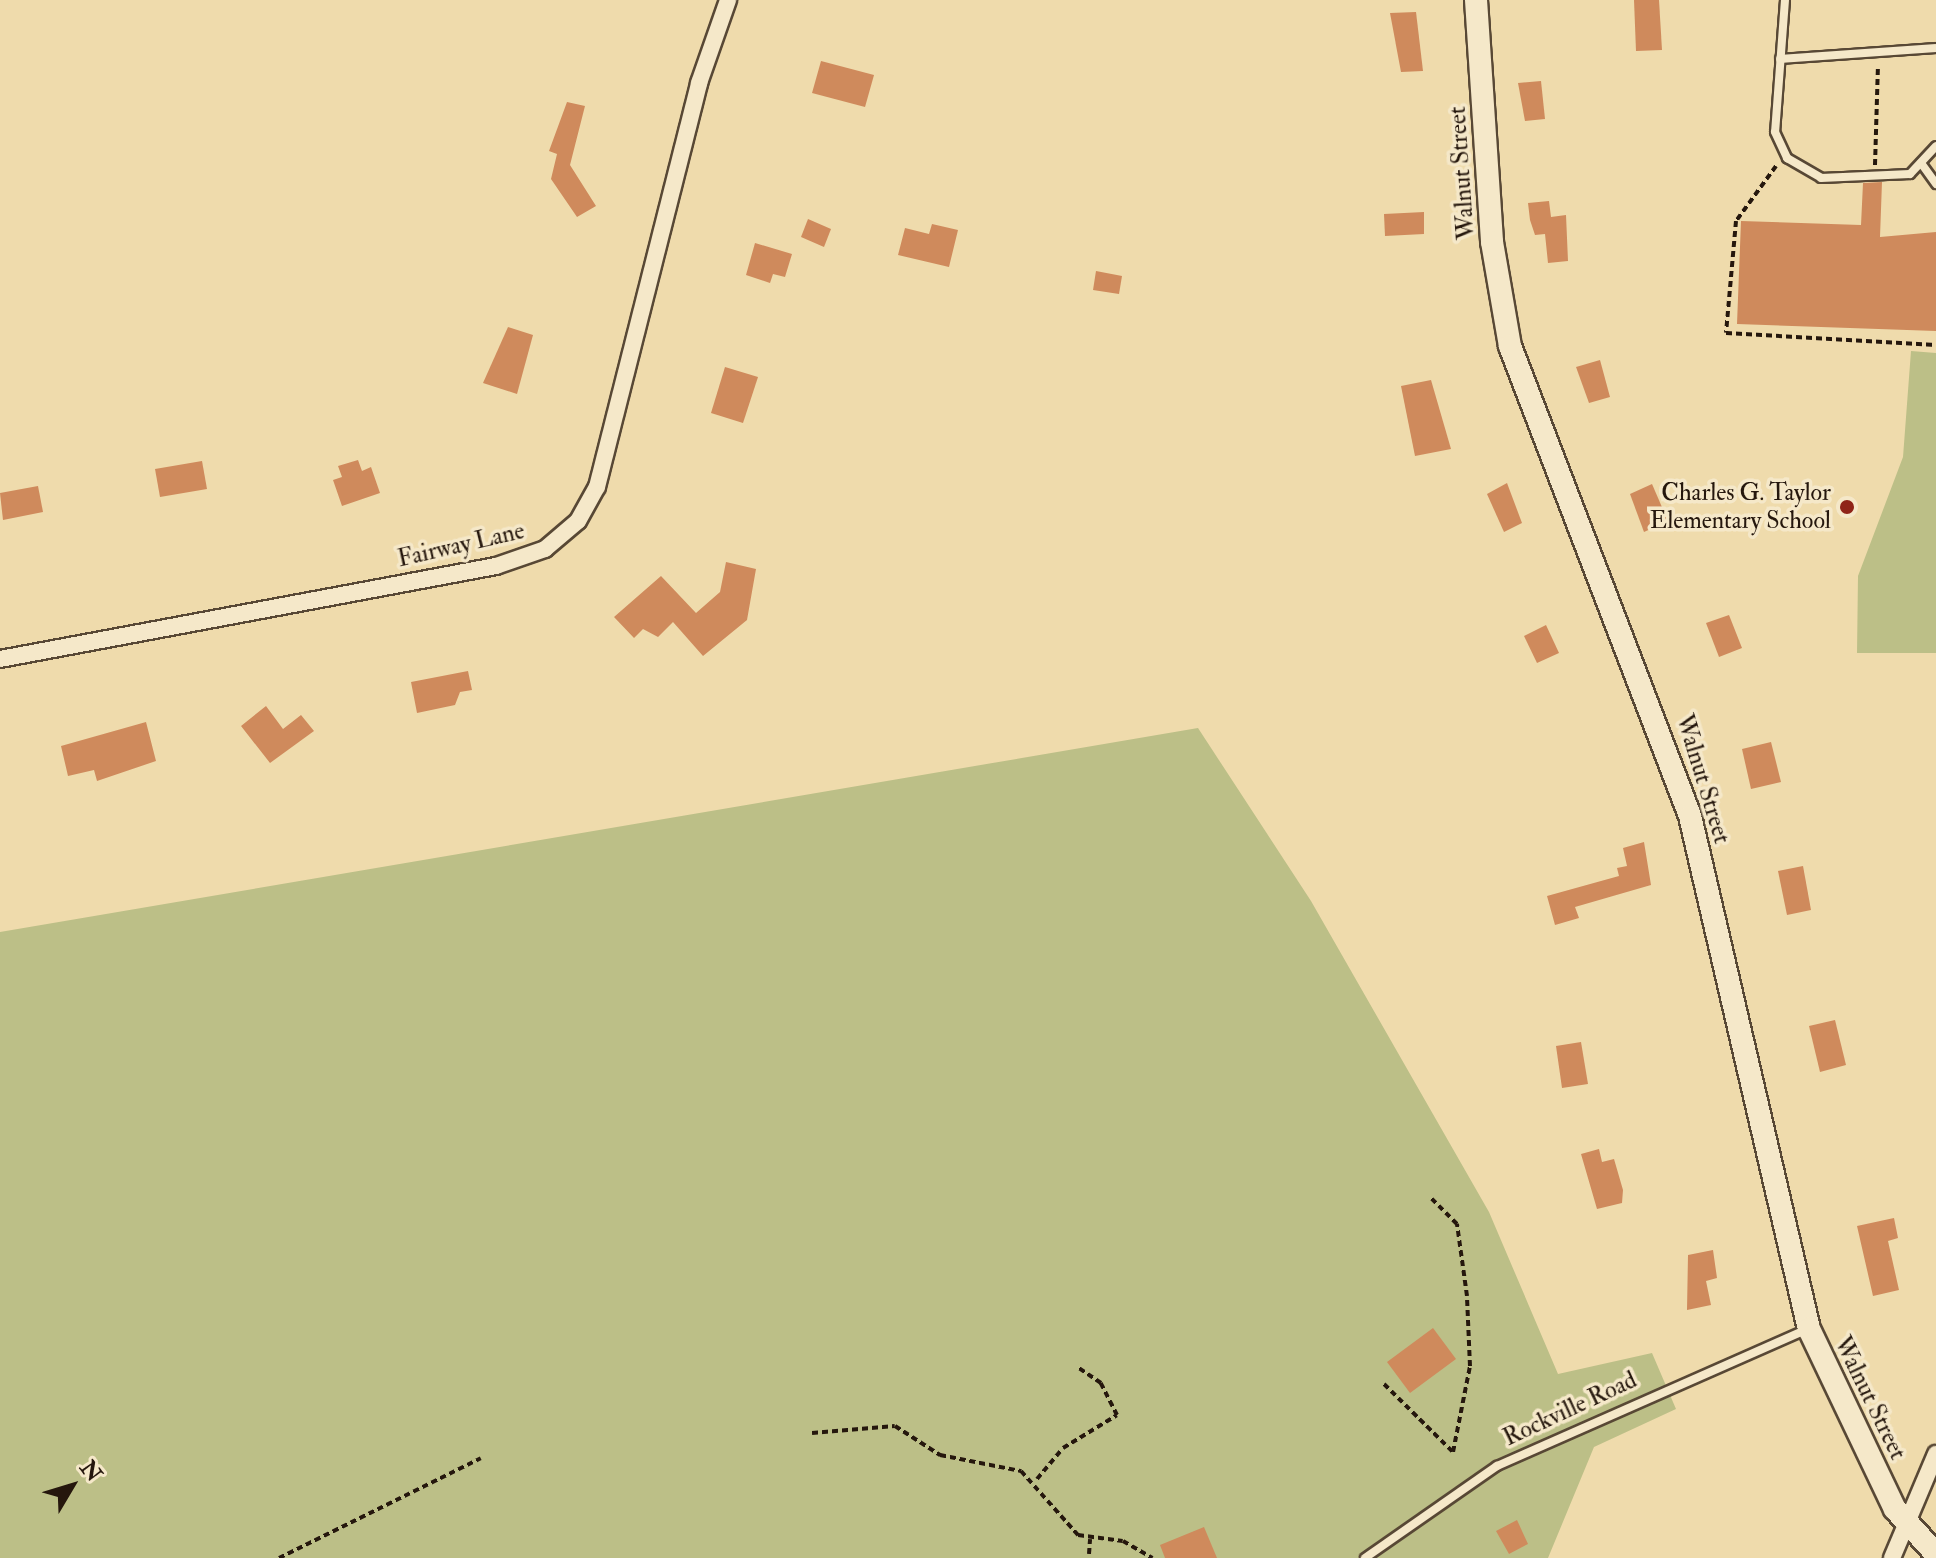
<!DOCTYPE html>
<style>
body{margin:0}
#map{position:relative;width:1936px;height:1558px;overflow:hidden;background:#efdbac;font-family:"IM FELL Double Pica",serif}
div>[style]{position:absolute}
.green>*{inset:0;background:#bcbf87}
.building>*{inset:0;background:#cf8a5c}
.path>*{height:4px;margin-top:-2px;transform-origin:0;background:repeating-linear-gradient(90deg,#25170d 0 6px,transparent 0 10px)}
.roads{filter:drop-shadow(2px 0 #584835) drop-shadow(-2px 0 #584835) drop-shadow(0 2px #584835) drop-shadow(0 -2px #584835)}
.lane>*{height:8px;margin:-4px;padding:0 4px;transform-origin:4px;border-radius:4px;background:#f5e8c9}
.street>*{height:16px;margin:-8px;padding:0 8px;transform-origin:8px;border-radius:8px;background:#f5e8c9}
.secondary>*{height:22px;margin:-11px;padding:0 11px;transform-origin:11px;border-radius:11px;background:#f5e8c9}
.dots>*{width:22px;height:22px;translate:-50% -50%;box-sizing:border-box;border:4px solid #f5e8c9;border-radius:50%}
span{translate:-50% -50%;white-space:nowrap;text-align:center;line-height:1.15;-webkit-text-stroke:7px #f5e8c9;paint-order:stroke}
.street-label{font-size:24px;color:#25170d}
.poi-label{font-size:24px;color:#25170d}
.right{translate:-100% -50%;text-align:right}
.north{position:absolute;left:32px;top:1446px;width:80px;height:80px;-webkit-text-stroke:6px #f5e8c9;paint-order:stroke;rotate:52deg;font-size:22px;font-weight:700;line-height:32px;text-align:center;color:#25170d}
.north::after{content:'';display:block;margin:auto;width:28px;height:36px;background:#25170d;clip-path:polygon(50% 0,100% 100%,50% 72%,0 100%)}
</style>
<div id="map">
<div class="green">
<div style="clip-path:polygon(1911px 351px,1936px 353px,1936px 653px,1857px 653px,1858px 576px,1903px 457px)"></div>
<div style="clip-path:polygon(1198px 728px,1311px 901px,1489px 1212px,1558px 1374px,1652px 1353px,1676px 1409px,1594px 1447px,1548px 1558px,0 1558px,0 932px)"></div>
</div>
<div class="building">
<div style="clip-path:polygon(1634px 0,1659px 0,1662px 50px,1636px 51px)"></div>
<div style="clip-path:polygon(1416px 12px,1423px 71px,1401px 72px,1390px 13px)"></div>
<div style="clip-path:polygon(821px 61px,874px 75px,865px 107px,812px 93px)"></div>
<div style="clip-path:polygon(1541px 81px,1545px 119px,1525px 121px,1518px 83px)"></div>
<div style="clip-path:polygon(567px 102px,585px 106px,570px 165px,596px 206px,577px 217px,551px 179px,557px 154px,549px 151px)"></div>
<div style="clip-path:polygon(1882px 182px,1880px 237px,1936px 232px,1936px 331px,1737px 324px,1741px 221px,1861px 225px,1863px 183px)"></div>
<div style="clip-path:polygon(1549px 201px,1551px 217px,1566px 215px,1568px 261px,1548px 263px,1545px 234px,1535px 235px,1530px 220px,1528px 203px)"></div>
<div style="clip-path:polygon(1424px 212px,1424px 234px,1385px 236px,1384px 214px)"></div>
<div style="clip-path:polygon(808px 219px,831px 229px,824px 247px,801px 237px)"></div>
<div style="clip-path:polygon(932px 224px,958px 230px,949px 267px,898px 255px,905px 228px,929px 234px)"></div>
<div style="clip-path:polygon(755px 243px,792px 254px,785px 277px,773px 274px,770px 283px,746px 275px)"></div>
<div style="clip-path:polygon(1096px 271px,1122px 276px,1119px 294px,1093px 290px)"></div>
<div style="clip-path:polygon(508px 327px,533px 335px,517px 394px,483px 383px)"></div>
<div style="clip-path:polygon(1600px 360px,1610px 397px,1589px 403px,1576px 367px)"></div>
<div style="clip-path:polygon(725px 367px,758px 377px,743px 423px,711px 413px)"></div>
<div style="clip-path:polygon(1431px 380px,1451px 449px,1415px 456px,1401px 386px)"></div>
<div style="clip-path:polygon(358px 460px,362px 471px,371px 467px,380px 493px,342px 506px,333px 480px,342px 477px,338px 466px)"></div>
<div style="clip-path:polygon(202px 461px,207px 489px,160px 497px,155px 469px)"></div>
<div style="clip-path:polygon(1507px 483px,1522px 523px,1504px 532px,1487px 494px)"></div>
<div style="clip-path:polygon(1652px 484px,1668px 521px,1644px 532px,1630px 494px)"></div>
<div style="clip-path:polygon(38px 486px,43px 512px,3px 520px,0 493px)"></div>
<div style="clip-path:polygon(726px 562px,756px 569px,747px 620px,703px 656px,673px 622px,658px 637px,643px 629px,634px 638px,614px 617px,661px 576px,696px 613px,720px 592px)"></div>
<div style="clip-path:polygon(1729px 615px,1742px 648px,1719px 657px,1706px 623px)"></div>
<div style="clip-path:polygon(1546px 625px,1559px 653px,1537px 663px,1524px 636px)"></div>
<div style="clip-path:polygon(468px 671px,472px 690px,460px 692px,455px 705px,417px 713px,411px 682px)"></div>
<div style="clip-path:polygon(266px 706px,283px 729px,301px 715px,314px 731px,270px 763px,241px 726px)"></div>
<div style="clip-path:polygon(146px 722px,156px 761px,97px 781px,94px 770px,68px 776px,61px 746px)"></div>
<div style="clip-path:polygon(1771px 742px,1781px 782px,1751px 789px,1742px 749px)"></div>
<div style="clip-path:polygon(1644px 842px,1651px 885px,1575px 907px,1579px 918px,1555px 925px,1547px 896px,1619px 876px,1617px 868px,1627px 866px,1623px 848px)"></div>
<div style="clip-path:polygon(1803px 866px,1811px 910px,1787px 915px,1778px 871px)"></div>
<div style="clip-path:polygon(1835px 1020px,1846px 1065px,1820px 1072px,1809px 1026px)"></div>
<div style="clip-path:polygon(1581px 1042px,1588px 1084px,1562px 1088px,1556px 1046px)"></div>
<div style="clip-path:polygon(1599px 1149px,1602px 1162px,1614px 1159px,1623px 1190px,1622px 1203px,1597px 1209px,1581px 1154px)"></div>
<div style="clip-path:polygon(1894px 1218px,1898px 1238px,1888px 1241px,1899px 1290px,1873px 1296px,1857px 1226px)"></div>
<div style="clip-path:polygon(1713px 1250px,1717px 1278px,1706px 1281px,1711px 1305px,1687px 1310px,1688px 1255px)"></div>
<div style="clip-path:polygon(1433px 1328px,1456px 1359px,1410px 1393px,1387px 1362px)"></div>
<div style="clip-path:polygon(1517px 1520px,1528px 1544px,1509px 1554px,1496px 1531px)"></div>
<div style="clip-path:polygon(1204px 1527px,1217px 1558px,1165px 1558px,1160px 1545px)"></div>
</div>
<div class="path">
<div style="left:1875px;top:165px;width:99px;rotate:-88.3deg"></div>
<div style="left:1776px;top:166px;width:68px;rotate:126deg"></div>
<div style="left:1736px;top:221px;width:112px;rotate:95.1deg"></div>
<div style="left:1726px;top:333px;width:210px;rotate:3.3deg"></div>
<div style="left:1384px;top:1384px;width:97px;rotate:44.6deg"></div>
<div style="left:1453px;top:1452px;width:88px;rotate:-78.8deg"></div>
<div style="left:1470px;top:1366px;width:70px;rotate:-92.5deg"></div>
<div style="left:1467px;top:1296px;width:73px;rotate:-97.9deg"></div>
<div style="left:1457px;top:1224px;width:38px;rotate:-135deg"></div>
<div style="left:812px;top:1433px;width:83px;rotate:-4.8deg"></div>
<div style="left:895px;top:1426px;width:54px;rotate:32.8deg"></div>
<div style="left:940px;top:1455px;width:83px;rotate:11.2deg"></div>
<div style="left:1021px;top:1471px;width:86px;rotate:48.3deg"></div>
<div style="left:1078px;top:1535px;width:45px;rotate:7.6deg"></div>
<div style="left:1123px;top:1541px;width:34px;rotate:30deg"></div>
<div style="left:1037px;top:1479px;width:40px;rotate:-50deg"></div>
<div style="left:1063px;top:1448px;width:63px;rotate:-31.4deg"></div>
<div style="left:1117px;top:1415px;width:36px;rotate:-117deg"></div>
<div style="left:1101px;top:1383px;width:27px;rotate:-146deg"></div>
<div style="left:1089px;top:1554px;width:15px;rotate:-86deg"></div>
<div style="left:279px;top:1558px;width:225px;rotate:-26.3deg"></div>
</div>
<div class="roads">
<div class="lane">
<div style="left:1785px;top:0;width:132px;rotate:94.3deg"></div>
<div style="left:1775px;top:132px;width:29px;rotate:65deg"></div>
<div style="left:1787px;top:158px;width:39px;rotate:30deg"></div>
<div style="left:1821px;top:178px;width:89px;rotate:-2.6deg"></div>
<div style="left:1910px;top:174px;width:38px;rotate:-47deg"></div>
<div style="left:1780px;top:59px;width:156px;rotate:-4deg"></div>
<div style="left:1921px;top:163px;width:26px;rotate:54deg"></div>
<div style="left:1365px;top:1558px;width:161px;rotate:-34.9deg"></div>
<div style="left:1497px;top:1466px;width:338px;rotate:-23.8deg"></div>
</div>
<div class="street">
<div style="left:0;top:659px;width:505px;rotate:-10.62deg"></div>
<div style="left:496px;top:566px;width:52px;rotate:-19.1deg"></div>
<div style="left:545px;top:549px;width:43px;rotate:-40.3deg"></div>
<div style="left:578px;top:521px;width:39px;rotate:-61deg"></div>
<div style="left:597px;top:487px;width:417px;rotate:-75.8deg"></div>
<div style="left:699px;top:83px;width:88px;rotate:-70.7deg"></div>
<div style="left:1892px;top:1558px;width:113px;rotate:-67.1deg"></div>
</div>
<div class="secondary">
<div style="left:1476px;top:0;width:243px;rotate:86.2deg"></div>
<div style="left:1492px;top:242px;width:106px;rotate:80.2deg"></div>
<div style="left:1510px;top:346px;width:503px;rotate:69.04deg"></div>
<div style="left:1690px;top:816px;width:527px;rotate:76.94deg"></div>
<div style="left:1809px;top:1329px;width:199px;rotate:64.5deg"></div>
<div style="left:1895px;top:1509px;width:61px;rotate:47.7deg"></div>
</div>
</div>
<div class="dots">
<div style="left:1847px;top:507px;background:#8f2418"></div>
</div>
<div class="street-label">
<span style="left:1462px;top:173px;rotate:-94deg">Walnut Street</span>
<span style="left:461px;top:545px;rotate:-13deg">Fairway Lane</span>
<span style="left:1703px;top:779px;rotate:73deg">Walnut Street</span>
<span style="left:1870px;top:1398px;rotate:64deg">Walnut Street</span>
<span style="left:1570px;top:1409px;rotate:-25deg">Rockville Road</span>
</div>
<div class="poi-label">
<span class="right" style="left:1831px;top:507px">Charles G. Taylor<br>Elementary School</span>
</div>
<div class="north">N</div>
</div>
